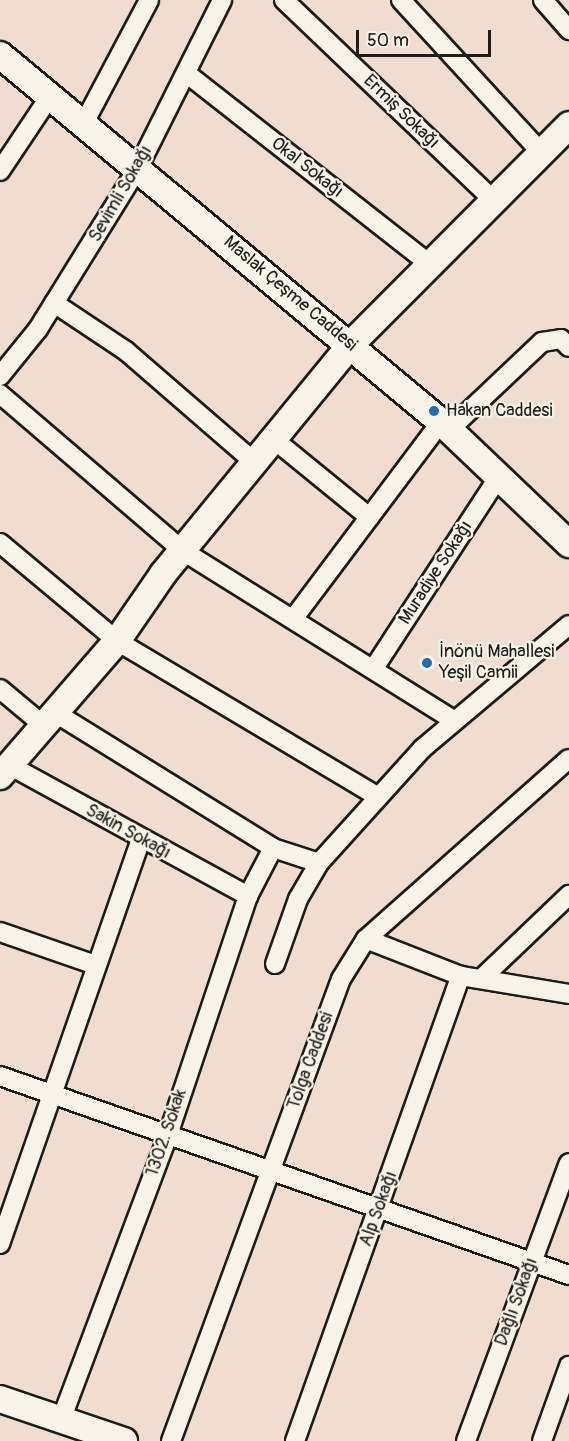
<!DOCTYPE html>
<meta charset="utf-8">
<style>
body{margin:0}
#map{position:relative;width:569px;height:1441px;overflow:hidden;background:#f0ddd0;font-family:Pangolin,sans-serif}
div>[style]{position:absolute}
.roads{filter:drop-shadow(2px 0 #1c1c1c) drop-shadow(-2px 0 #1c1c1c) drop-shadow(0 2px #1c1c1c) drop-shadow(0 -2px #1c1c1c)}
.street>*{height:18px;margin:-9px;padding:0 9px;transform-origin:9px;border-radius:9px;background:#f7f3e8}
.secondary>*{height:26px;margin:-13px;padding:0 13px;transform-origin:13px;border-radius:13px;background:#f7f3e8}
.dots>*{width:16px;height:16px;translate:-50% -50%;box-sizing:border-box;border:3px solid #f7f3e8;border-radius:50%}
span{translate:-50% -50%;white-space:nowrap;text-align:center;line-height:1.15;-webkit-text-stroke:4.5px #f7f3e8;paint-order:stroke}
.street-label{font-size:18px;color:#1c1c1c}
.poi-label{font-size:18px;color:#1c1c1c}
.left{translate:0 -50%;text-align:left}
.scale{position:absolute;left:356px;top:30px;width:135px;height:27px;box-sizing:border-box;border:3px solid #1c1c1c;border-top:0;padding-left:8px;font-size:18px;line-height:21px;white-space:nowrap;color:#1c1c1c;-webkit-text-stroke:4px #f7f3e8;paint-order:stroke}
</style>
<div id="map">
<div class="roads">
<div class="street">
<div style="left:284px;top:0;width:288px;rotate:43.7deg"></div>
<div style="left:401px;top:0;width:207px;rotate:47.4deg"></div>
<div style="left:543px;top:0;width:40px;rotate:49deg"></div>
<div style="left:186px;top:73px;width:306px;rotate:38.1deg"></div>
<div style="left:84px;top:123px;width:139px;rotate:-62.1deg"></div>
<div style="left:0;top:171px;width:90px;rotate:-56.3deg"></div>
<div style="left:54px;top:303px;width:87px;rotate:33.7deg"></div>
<div style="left:126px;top:351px;width:169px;rotate:40.9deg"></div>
<div style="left:0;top:376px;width:60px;rotate:-51deg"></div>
<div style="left:38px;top:329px;width:190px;rotate:-58.2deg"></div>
<div style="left:138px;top:168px;width:188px;rotate:-63.4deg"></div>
<div style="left:0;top:394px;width:241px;rotate:40.6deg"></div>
<div style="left:183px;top:551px;width:319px;rotate:32deg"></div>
<div style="left:449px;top:430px;width:128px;rotate:-43.4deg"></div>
<div style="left:542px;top:342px;width:19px;rotate:-9deg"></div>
<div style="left:561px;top:339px;width:11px;rotate:45deg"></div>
<div style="left:271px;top:437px;width:127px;rotate:39.2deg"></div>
<div style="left:0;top:543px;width:153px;rotate:39.9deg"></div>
<div style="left:117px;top:641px;width:303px;rotate:30.8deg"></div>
<div style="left:293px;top:619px;width:246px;rotate:-53.1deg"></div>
<div style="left:374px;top:668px;width:227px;rotate:-56.9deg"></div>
<div style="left:0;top:689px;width:56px;rotate:39.9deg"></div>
<div style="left:54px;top:712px;width:258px;rotate:31.8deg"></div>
<div style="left:273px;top:848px;width:48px;rotate:18.1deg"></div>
<div style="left:319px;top:863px;width:155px;rotate:-47.9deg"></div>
<div style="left:423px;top:748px;width:191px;rotate:-40.1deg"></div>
<div style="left:9px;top:765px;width:273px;rotate:28.7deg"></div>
<div style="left:0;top:932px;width:102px;rotate:19deg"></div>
<div style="left:366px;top:939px;width:102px;rotate:21.3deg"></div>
<div style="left:461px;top:976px;width:109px;rotate:9.5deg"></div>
<div style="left:275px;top:964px;width:69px;rotate:-70.5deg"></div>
<div style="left:298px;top:899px;width:42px;rotate:-59.7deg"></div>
<div style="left:481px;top:979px;width:122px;rotate:-43.7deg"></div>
<div style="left:0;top:1076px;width:603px;rotate:19.28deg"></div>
<div style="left:0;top:1244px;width:428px;rotate:-70.8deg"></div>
<div style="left:61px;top:1420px;width:304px;rotate:-69.4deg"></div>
<div style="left:168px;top:1135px;width:252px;rotate:-71.5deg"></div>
<div style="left:248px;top:896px;width:54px;rotate:-62.5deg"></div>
<div style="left:171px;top:1441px;width:492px;rotate:-69.8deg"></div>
<div style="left:341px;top:979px;width:47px;rotate:-58deg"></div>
<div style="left:366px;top:939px;width:271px;rotate:-41.6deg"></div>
<div style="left:295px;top:1441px;width:494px;rotate:-70.4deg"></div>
<div style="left:466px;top:1441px;width:296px;rotate:-69.7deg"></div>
<div style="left:542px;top:1441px;width:80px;rotate:-70.2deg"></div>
</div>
<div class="secondary">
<div style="left:0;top:55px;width:574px;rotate:39.77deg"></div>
<div style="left:441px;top:422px;width:177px;rotate:43.6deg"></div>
<div style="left:0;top:776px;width:179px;rotate:-49.1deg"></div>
<div style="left:117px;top:641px;width:81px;rotate:-55.5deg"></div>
<div style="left:163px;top:574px;width:297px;rotate:-50.7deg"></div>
<div style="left:351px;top:344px;width:309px;rotate:-45.1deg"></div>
<div style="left:0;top:1399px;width:131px;rotate:18.7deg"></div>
</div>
</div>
<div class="dots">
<div style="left:434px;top:411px;background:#1f6fb2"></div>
<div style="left:427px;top:663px;background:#1f6fb2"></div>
</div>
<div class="street-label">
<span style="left:401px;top:112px;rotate:44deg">Ermiş Sokağı</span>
<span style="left:307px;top:168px;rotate:38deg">Okal Sokağı</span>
<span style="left:121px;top:194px;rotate:-60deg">Sevimli Sokağı</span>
<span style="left:290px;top:294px;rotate:40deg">Maslak Çeşme Caddesi</span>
<span style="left:436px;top:573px;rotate:-57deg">Muradiye Sokağı</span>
<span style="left:128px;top:832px;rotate:29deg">Sakin Sokağı</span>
<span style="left:311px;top:1061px;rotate:-70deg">Tolga Caddesi</span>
<span style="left:167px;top:1133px;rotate:-71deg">1302. Sokak</span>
<span style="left:379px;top:1209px;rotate:-70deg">Alp Sokağı</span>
<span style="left:517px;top:1302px;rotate:-70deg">Dağlı Sokağı</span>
</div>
<div class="poi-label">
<span class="left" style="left:446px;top:411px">Hakan Caddesi</span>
<span class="left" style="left:439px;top:663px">İnönü Mahallesi<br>Yeşil Camii</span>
</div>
<div class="scale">50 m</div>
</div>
